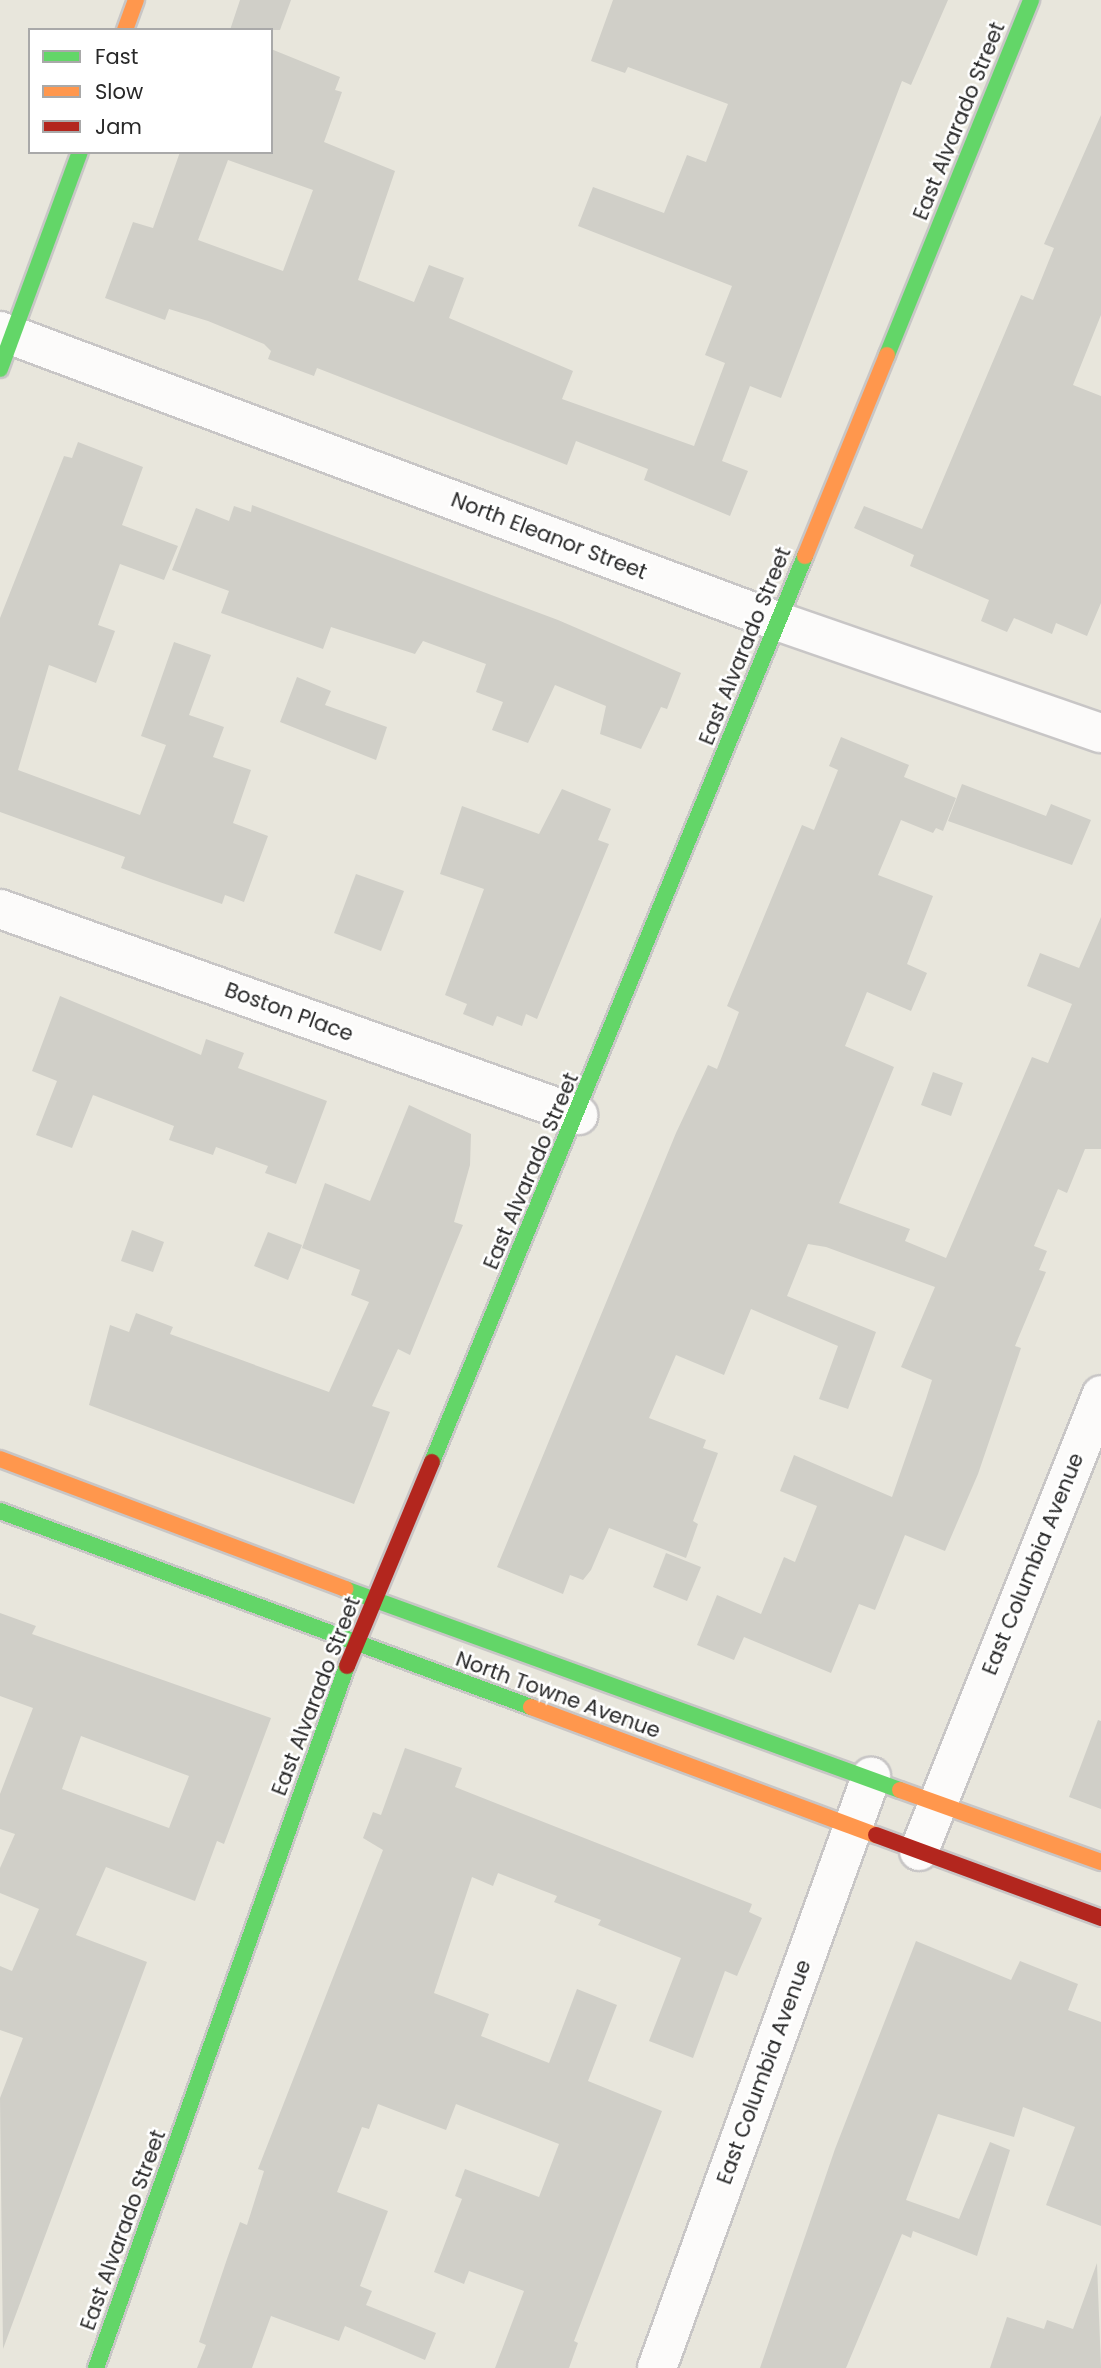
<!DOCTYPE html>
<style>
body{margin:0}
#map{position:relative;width:1101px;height:2368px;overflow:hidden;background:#e8e6dc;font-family:Poppins,sans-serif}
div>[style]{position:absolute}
.building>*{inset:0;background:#d0cfc8}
.roads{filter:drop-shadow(2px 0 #c8c6c6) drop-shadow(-2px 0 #c8c6c6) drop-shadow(0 2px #c8c6c6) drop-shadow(0 -2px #c8c6c6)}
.street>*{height:38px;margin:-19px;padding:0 19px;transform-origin:19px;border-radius:19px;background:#fcfbfa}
.fast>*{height:16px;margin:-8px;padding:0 8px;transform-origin:8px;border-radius:8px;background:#63d668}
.slow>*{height:16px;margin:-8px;padding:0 8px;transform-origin:8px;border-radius:8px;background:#ff974d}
.jam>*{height:16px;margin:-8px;padding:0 8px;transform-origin:8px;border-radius:8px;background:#b3261e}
span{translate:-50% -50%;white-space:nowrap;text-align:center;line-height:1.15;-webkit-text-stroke:5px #fff;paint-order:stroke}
.street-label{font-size:21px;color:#282828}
.legend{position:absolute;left:28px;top:28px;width:245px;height:126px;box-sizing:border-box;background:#fff;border:2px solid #a9a9a9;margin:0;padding:9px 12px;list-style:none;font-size:21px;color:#282828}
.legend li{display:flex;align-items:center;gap:14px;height:35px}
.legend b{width:35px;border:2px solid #a9a9a9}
</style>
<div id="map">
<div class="building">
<div style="clip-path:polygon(240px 0,291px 0,280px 30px,230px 30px)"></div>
<div style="clip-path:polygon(evenodd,613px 0,948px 0,911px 85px,902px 81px,781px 398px,750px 386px,722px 461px,748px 471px,730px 516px,644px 480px,648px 469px,576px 441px,567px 465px,317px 368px,314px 376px,268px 359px,271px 351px,264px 344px,208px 321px,169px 309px,165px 320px,105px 298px,133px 222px,153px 228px,180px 152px,271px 152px,271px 49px,340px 77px,335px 90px,342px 92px,324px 142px,395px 171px,358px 280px,414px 302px,429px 265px,464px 278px,449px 318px,573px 371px,562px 399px,694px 446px,725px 363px,705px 355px,732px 286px,578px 226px,593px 187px,664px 213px,687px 155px,706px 162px,728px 104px,628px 67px,625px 73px,591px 61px,613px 0,228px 160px,313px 190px,283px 271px,198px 240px,228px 160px)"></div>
<div style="clip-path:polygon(1101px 115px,1101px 315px,1073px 385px,1101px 396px,1101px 603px,1087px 636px,1056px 623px,1052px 634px,1014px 618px,1007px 632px,981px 621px,989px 600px,910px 566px,914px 555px,854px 528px,864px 506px,922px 529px,1021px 295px,1033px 300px,1054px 248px,1044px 244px)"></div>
<div style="clip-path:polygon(78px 442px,143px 467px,122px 525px,178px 546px,164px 580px,120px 564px,98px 625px,115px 631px,96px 683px,49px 665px,18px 770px,140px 815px,166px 745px,141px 736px,174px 642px,211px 655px,189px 715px,224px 727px,213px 757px,251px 770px,233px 823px,268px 836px,244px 902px,225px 895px,222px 904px,151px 879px,121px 868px,125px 857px,0 812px,0 618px,64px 456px,72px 458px)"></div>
<div style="clip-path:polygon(252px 505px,558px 620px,681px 673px,667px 709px,661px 707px,641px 749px,600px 734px,606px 706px,555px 685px,528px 743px,492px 730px,503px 702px,476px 692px,486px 664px,423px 641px,415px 654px,331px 627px,323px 649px,221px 613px,229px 591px,172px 570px,196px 508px,229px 521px,234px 506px,251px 512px)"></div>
<div style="clip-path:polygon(297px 677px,331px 691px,325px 705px,387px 727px,376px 760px,280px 722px)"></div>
<div style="clip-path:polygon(841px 737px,909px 765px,904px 777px,956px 798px,943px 831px,936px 828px,933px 833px,901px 820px,878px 875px,933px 896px,907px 964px,927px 973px,911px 1011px,867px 992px,845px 1046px,894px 1067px,839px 1203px,910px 1229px,905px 1241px,946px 1258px,1032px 1057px,1048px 1063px,1072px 1004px,1027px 986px,1040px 953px,1079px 968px,1101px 917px,1101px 1149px,1085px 1149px,1067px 1193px,1058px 1189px,1034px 1246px,1047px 1251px,1039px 1270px,1046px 1272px,1015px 1346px,1021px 1348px,978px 1474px,945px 1551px,905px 1535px,875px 1610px,859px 1604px,831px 1673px,744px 1637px,734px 1660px,697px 1645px,717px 1595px,761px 1614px,784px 1557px,795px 1562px,817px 1506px,780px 1491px,794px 1455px,892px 1497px,926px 1399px,932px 1380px,901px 1367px,935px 1287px,826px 1247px,808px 1244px,787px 1296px,876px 1332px,848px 1409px,819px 1399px,838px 1346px,751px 1309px,724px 1375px,676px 1355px,649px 1418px,706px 1440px,703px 1448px,718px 1453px,693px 1521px,698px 1524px,686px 1558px,609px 1528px,591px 1570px,583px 1580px,570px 1575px,563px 1594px,497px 1567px,676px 1133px,708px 1065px,717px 1069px,739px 1012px,727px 1006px,802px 825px,814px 830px,838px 770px,829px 766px)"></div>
<div style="clip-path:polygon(962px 784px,1046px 816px,1051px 804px,1091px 820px,1072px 865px,948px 821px)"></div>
<div style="clip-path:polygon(562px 789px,611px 809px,598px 840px,609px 844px,537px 1019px,526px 1014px,522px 1026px,497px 1016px,493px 1026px,463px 1014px,467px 1004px,445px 995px,484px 889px,440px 874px,462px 806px,539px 834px)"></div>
<div style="clip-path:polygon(356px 874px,404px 891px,381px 951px,334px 933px)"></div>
<div style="clip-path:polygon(60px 996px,201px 1055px,206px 1039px,244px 1053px,238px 1068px,327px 1101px,296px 1184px,265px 1173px,268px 1166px,216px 1147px,213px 1155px,169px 1140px,174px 1126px,93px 1095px,72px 1148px,36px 1135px,57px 1081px,32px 1071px)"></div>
<div style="clip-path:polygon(933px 1072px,963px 1083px,951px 1116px,921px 1105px)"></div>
<div style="clip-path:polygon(409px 1105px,471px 1134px,470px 1165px,454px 1222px,463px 1225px,410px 1355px,398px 1349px,372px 1406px,390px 1412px,354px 1504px,89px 1405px,110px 1325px,129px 1332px,136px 1313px,173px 1327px,170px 1334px,329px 1392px,369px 1302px,351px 1295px,360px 1270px,302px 1248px,325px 1183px,370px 1201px)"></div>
<div style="clip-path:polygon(132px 1230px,164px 1242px,153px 1272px,121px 1261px)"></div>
<div style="clip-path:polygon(268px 1232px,302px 1245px,288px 1280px,254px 1266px)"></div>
<div style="clip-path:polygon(666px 1553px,701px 1567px,687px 1601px,653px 1587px)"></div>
<div style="clip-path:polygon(evenodd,0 1613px,36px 1626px,32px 1634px,271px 1718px,224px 1844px,217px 1841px,195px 1901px,106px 1867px,76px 1935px,147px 1962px,3px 2349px,0 2098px,23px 2038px,0 2030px,0 1966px,12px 1971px,39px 1909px,0 1893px,0 1868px,15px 1834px,0 1829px,0 1794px,33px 1708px,0 1696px,0 1613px,81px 1736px,189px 1776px,169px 1828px,62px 1789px,81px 1736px)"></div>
<div style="clip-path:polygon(1098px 1720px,1101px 1721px,1101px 1809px,1069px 1797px)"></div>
<div style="clip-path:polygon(405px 1748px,462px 1768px,455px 1787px,752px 1904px,749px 1912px,762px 1918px,737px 1976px,725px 1971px,693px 2058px,649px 2041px,681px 1958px,598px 1925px,601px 1920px,554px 1902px,557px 1896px,498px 1873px,493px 1886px,472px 1877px,434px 1993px,489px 2014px,481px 2036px,549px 2063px,577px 1989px,617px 2005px,588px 2081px,662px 2111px,574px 2341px,578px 2343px,569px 2368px,495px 2368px,524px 2291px,469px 2271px,464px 2284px,434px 2272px,462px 2199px,455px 2196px,465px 2169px,539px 2197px,559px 2144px,456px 2104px,446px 2130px,378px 2104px,369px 2129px,362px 2127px,337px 2192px,388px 2211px,360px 2286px,372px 2291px,366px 2305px,436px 2333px,425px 2360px,345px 2326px,339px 2341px,271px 2316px,252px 2368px,197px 2368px,206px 2345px,199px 2342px,227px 2259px,240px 2222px,247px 2225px,264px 2171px,258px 2169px,383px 1850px,363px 1838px,373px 1812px,381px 1815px)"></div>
<div style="clip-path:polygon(916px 1941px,1011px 1980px,1020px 1961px,1078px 1984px,1068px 2010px,1101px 2022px,1101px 2226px,1046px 2205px,1075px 2127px,1023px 2107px,1014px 2137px,938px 2114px,906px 2200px,959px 2219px,990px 2142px,1010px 2150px,977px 2256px,913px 2231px,911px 2238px,902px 2234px,846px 2368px,760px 2368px,835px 2149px)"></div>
<div style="clip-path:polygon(1097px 2263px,1101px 2368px,990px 2368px,1007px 2317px,1044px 2329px,1047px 2320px,1073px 2329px)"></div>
</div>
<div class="roads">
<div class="street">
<div style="left:0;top:331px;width:829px;rotate:20.47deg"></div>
<div style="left:777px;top:621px;width:343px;rotate:19.1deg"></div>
<div style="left:0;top:909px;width:614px;rotate:19.62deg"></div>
<div style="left:919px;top:1851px;width:491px;rotate:-68.2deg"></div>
<div style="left:657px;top:2368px;width:629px;rotate:-70.09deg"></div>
</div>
<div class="fast">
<div style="left:887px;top:355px;width:383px;rotate:-67.9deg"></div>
<div style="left:0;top:369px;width:231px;rotate:-69.8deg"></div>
<div style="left:432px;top:1462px;width:980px;rotate:-67.62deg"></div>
<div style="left:0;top:1511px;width:566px;rotate:20.26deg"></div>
<div style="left:345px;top:1589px;width:590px;rotate:19.91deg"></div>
<div style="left:96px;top:2368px;width:746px;rotate:-70.33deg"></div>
</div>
<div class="slow">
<div style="left:125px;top:30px;width:32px;rotate:-70deg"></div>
<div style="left:805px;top:556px;width:217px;rotate:-67.8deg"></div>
<div style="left:0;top:1459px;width:369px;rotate:20.6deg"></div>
<div style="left:531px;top:1707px;width:368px;rotate:20.4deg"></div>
<div style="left:900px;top:1790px;width:214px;rotate:19.7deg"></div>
</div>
<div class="jam">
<div style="left:347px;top:1666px;width:221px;rotate:-67.4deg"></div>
<div style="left:876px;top:1835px;width:240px;rotate:20.2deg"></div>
</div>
</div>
<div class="street-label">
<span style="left:959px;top:121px;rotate:-68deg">East Alvarado Street</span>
<span style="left:549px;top:536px;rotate:21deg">North Eleanor Street</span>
<span style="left:745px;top:646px;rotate:-68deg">East Alvarado Street</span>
<span style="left:289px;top:1012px;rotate:20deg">Boston Place</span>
<span style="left:531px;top:1171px;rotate:-67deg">East Alvarado Street</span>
<span style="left:1033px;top:1564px;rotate:-68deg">East Columbia Avenue</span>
<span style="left:558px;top:1695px;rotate:20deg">North Towne Avenue</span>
<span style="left:316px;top:1696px;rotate:-69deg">East Alvarado Street</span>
<span style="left:764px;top:2072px;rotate:-70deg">East Columbia Avenue</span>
<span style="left:123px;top:2230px;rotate:-70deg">East Alvarado Street</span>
</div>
<ul class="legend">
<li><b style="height:9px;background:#63d668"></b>Fast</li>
<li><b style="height:9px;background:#ff974d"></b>Slow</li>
<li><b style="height:9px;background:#b3261e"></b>Jam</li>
</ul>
</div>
